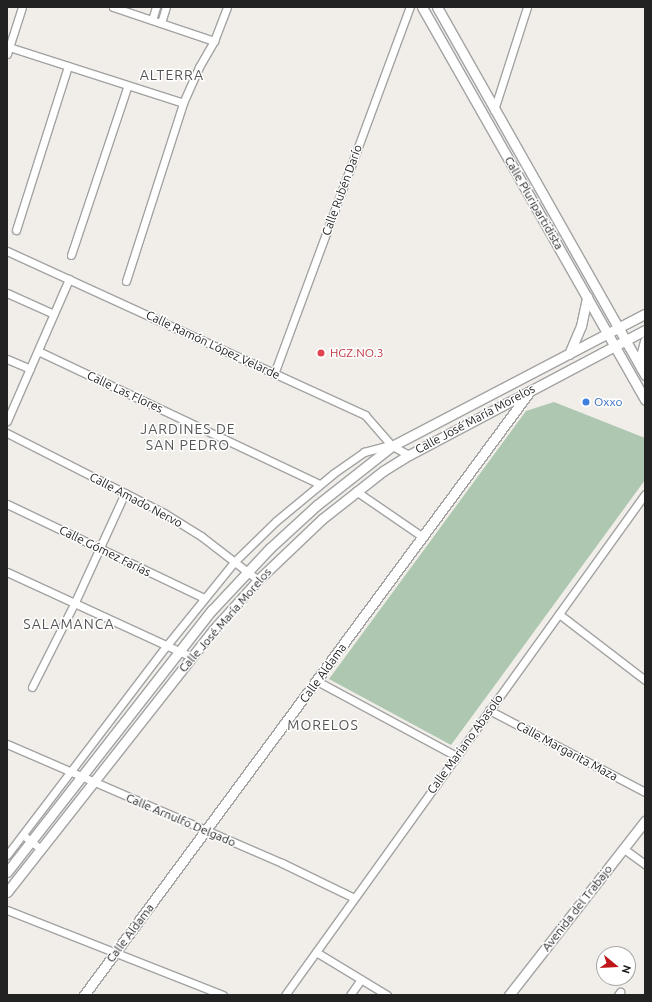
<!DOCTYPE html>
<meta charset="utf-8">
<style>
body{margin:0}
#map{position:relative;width:652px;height:1002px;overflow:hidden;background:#f1eee9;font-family:Ubuntu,sans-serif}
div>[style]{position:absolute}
.cemetery>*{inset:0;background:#adc7b0}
.roads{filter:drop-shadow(1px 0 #a3a3a3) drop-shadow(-1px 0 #a3a3a3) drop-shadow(0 1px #a3a3a3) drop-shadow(0 -1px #a3a3a3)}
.minor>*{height:7px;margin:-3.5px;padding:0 3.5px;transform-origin:3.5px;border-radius:3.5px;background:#fff}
.tertiary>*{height:9px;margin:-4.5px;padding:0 4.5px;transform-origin:4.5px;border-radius:4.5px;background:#fff}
.dots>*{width:11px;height:11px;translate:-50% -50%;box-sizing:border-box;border:2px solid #fff;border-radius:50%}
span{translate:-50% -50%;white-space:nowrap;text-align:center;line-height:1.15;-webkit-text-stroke:3px #fff;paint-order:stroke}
.street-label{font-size:12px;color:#222}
.health-label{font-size:12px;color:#be3a42}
.left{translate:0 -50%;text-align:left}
.shop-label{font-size:12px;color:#366cbe}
.quarter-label{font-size:14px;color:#555;letter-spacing:1px}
.frame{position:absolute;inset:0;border:8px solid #222;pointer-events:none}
.north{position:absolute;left:596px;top:946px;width:40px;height:40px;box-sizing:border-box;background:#fff;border:1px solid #a7a7a7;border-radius:50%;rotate:108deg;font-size:11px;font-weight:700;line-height:16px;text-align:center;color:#222}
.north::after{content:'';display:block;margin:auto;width:14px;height:18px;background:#be1519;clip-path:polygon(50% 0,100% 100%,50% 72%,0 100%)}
</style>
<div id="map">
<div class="cemetery">
<div style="clip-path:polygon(554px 402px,645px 438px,645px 480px,451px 745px,329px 679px,526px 411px)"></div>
</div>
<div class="roads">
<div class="minor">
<div style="left:113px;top:7px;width:107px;rotate:18.6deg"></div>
<div style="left:152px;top:20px;width:14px;rotate:-73deg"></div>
<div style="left:161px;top:23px;width:17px;rotate:-73deg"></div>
<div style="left:9px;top:47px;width:183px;rotate:17.8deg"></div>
<div style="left:7px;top:54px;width:49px;rotate:-72.3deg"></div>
<div style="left:494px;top:110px;width:108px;rotate:-72.2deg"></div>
<div style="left:16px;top:230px;width:172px;rotate:-72.4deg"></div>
<div style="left:7px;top:251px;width:394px;rotate:24.6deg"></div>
<div style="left:365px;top:415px;width:41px;rotate:48.9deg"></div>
<div style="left:392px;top:446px;width:19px;rotate:28deg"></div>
<div style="left:71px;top:255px;width:179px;rotate:-71.5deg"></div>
<div style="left:126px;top:281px;width:187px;rotate:-72.2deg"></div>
<div style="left:183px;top:103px;width:39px;rotate:-66deg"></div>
<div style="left:199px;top:67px;width:30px;rotate:-60deg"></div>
<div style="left:214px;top:41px;width:36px;rotate:-69deg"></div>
<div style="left:7px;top:293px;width:51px;rotate:24.1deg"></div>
<div style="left:38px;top:351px;width:311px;rotate:25.3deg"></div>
<div style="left:7px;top:359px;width:25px;rotate:23deg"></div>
<div style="left:274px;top:374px;width:391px;rotate:-69.7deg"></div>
<div style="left:7px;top:421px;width:155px;rotate:-66.4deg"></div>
<div style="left:7px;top:433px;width:176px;rotate:27deg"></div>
<div style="left:164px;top:513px;width:44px;rotate:31.9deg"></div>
<div style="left:201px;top:536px;width:72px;rotate:37.7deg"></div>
<div style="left:356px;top:491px;width:81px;rotate:34.5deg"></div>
<div style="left:7px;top:504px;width:218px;rotate:25.5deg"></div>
<div style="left:7px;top:572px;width:204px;rotate:24.7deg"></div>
<div style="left:559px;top:614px;width:108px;rotate:37.5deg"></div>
<div style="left:317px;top:681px;width:158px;rotate:28.3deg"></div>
<div style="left:32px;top:687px;width:95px;rotate:-63.2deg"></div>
<div style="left:75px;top:602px;width:120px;rotate:-65.4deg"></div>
<div style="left:489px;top:710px;width:176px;rotate:27.7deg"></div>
<div style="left:7px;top:744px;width:300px;rotate:23.4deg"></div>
<div style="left:282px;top:863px;width:80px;rotate:25.9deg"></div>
<div style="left:23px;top:835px;width:23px;rotate:38deg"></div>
<div style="left:624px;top:849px;width:26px;rotate:36deg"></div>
<div style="left:7px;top:855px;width:264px;rotate:-52.7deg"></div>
<div style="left:167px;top:645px;width:108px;rotate:-51deg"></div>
<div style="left:235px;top:561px;width:57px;rotate:-44.3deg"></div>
<div style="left:276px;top:521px;width:75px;rotate:-39.6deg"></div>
<div style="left:334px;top:473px;width:37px;rotate:-35deg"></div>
<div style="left:364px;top:452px;width:28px;rotate:-15deg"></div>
<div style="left:7px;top:910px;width:232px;rotate:21.5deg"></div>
<div style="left:316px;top:952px;width:83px;rotate:31.2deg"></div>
<div style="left:285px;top:995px;width:617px;rotate:-54.3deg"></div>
<div style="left:350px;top:995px;width:19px;rotate:-55deg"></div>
<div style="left:618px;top:995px;width:4px;rotate:-56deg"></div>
</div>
<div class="tertiary">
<div style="left:422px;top:7px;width:452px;rotate:60.4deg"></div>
<div style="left:437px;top:7px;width:423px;rotate:60.5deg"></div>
<div style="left:569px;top:354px;width:30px;rotate:-67deg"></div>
<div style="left:581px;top:326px;width:30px;rotate:-78deg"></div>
<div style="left:641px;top:368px;width:12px;rotate:-90deg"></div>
<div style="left:641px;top:356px;width:16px;rotate:-75deg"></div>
<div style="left:7px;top:872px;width:333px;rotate:-52deg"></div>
<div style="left:212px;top:610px;width:85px;rotate:-46.9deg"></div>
<div style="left:270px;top:548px;width:64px;rotate:-42.5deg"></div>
<div style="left:317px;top:505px;width:95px;rotate:-38.2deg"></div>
<div style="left:392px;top:446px;width:285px;rotate:-27.6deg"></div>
<div style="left:7px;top:892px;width:333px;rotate:-51.8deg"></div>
<div style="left:213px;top:630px;width:67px;rotate:-48deg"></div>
<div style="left:258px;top:580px;width:88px;rotate:-43.6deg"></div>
<div style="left:322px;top:519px;width:78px;rotate:-38.2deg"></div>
<div style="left:383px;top:471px;width:31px;rotate:-32deg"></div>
<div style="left:409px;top:455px;width:267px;rotate:-27.9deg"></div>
<div style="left:84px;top:995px;width:751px;rotate:-53.56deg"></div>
<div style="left:509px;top:995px;width:221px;rotate:-52deg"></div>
</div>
</div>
<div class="dots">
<div style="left:321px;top:353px;background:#e0444e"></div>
<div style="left:586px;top:402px;background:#3f7fe0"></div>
</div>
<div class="street-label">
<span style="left:342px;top:190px;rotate:-70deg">Calle Rubén Darío</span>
<span style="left:534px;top:203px;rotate:60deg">Calle Pluripartidista</span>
<span style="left:213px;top:345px;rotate:25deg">Calle Ramón López Velarde</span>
<span style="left:125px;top:392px;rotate:25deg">Calle Las Flores</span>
<span style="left:475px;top:419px;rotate:-28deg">Calle José María Morelos</span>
<span style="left:136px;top:500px;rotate:28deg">Calle Amado Nervo</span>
<span style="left:105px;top:551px;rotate:26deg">Calle Gómez Farías</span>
<span style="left:225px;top:620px;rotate:-49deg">Calle José María Morelos</span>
<span style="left:323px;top:673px;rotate:-54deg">Calle Aldama</span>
<span style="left:465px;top:744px;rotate:-54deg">Calle Mariano Abasolo</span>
<span style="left:567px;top:751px;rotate:28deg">Calle Margarita Maza</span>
<span style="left:181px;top:820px;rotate:23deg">Calle Arnulfo Delgado</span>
<span style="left:577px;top:908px;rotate:-52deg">Avenida del Trabajo</span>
<span style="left:130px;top:933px;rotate:-53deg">Calle Aldama</span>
</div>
<div class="health-label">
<span class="left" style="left:330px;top:353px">HGZ.NO.3</span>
</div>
<div class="shop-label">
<span class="left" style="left:594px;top:402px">Oxxo</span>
</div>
<div class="quarter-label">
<span style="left:172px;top:75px">ALTERRA</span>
<span style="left:188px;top:437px">JARDINES DE<br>SAN PEDRO</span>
<span style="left:69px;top:624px">SALAMANCA</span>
<span style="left:323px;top:725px">MORELOS</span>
</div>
<div class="frame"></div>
<div class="north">N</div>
</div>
